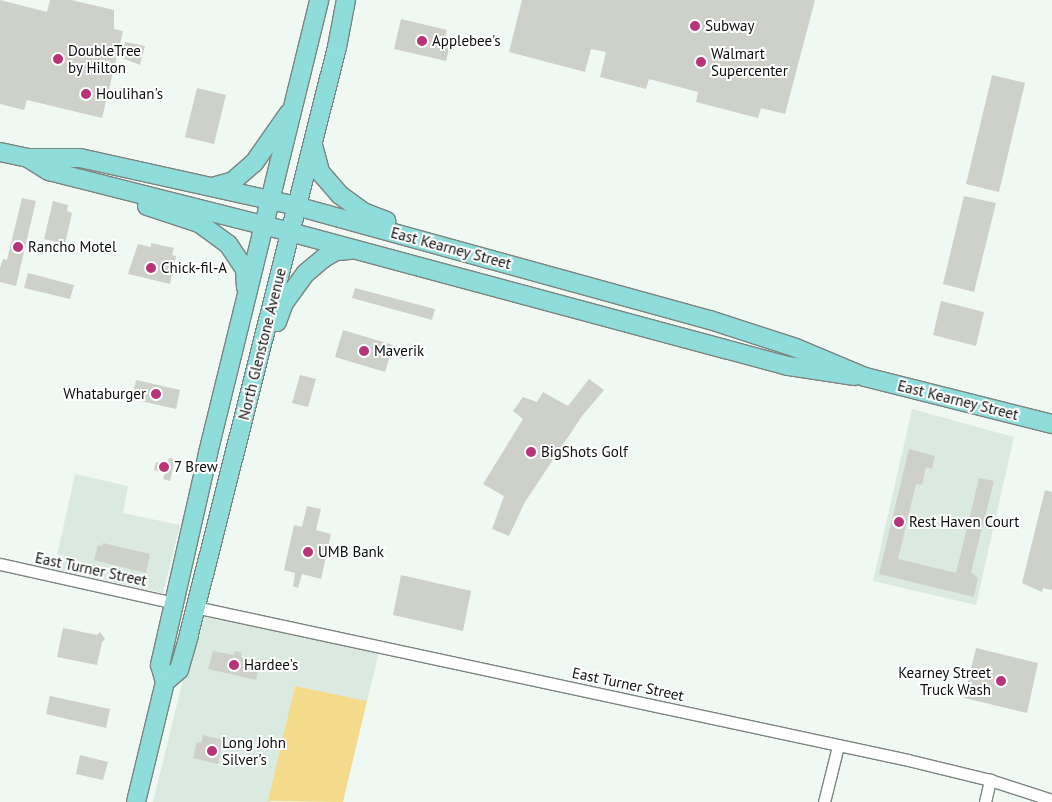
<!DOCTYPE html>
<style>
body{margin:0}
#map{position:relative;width:1052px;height:802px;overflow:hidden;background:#f0f8f3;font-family:"PT Sans",sans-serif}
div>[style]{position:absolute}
.built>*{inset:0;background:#dbeae1}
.green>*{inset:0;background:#f3db8b}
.building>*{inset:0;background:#cdd1c9}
.roads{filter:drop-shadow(1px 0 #7c847f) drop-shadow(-1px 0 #7c847f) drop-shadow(0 1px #7c847f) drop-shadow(0 -1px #7c847f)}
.street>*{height:11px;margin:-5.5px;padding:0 5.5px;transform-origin:5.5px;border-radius:5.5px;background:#fff}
.primary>*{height:18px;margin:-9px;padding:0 9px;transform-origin:9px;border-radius:9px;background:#8edddb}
.dots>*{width:14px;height:14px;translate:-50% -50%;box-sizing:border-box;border:2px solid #fff;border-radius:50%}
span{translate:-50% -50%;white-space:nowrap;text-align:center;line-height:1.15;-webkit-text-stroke:4px #fff;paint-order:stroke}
.poi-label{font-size:15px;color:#0b0e0c}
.left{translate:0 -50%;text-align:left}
.right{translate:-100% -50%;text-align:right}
.street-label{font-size:15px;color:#0b0e0c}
</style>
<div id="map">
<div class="built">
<div style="clip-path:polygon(912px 409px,1014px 437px,976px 605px,873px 581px)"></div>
<div style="clip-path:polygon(75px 474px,128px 486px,123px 513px,180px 525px,163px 593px,54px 569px)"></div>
<div style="clip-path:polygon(205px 617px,379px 652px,367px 701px,295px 686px,270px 802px,153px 802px,196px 626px)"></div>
</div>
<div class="green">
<div style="clip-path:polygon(295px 686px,367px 701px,343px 802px,268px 801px)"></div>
</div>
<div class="building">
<div style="clip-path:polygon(0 0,47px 12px,50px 0,71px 0,114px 10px,114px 29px,123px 31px,120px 44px,125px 45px,125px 42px,145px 46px,140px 65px,117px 56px,102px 118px,27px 100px,24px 110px,0 104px)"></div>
<div style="clip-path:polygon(522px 0,815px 0,785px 114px,761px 108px,758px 118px,696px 102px,698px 92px,649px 79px,646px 89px,600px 77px,606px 52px,591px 49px,585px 72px,509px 52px)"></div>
<div style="clip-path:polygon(401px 19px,447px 30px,445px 40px,451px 41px,446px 61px,394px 49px)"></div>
<div style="clip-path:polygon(992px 75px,1025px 83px,999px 192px,966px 184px)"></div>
<div style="clip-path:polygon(197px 88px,226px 95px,214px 144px,185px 137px)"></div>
<div style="clip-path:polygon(964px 196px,996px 203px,974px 292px,943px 284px)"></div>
<div style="clip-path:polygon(22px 198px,36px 201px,16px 286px,0 282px,0 268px,3px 259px,7px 260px)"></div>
<div style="clip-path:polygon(53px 201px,68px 205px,67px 211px,72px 213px,65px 244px,44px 239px)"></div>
<div style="clip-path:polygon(151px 243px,174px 248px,172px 255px,176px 256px,170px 284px,128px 274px,138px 244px,151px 247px)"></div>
<div style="clip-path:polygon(28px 273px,74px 285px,70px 299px,24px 288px)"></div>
<div style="clip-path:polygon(355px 288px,435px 309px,432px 320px,352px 298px)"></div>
<div style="clip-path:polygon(941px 301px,984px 312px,976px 346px,933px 335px)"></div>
<div style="clip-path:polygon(343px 330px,393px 345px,385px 372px,335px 357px)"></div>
<div style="clip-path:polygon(300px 375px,316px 379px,308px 407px,292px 403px)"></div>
<div style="clip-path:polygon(589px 379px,604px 390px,582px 416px,525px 502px,509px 536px,492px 529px,504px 496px,483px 484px,523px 419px,513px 411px,523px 397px,537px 402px,543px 392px,568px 406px)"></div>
<div style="clip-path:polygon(136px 380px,180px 390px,176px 409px,132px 399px)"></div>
<div style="clip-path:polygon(909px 449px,935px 456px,932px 469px,926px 467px,922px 485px,916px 484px,898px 559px,956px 573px,979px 478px,994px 481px,971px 572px,978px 578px,974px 597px,879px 574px)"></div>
<div style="clip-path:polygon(169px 458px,175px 459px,170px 481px,163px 479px,165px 473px,154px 470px,156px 462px,167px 465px)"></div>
<div style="clip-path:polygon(1045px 490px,1052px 492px,1052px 590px,1043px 588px,1042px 592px,1022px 583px)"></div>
<div style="clip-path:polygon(307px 506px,321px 509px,316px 530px,331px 534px,321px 579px,302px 574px,298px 588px,293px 586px,295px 573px,284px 570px,294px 525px,302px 527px)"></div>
<div style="clip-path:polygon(103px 543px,150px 554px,146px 573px,94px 560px,98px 545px,102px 546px)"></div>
<div style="clip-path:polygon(401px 575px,471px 591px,463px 631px,393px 615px)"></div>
<div style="clip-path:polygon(63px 628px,97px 635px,100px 632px,105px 639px,102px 642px,97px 665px,57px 657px)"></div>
<div style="clip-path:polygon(976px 648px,1038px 663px,1027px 713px,964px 698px)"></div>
<div style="clip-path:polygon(213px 651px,234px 655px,235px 651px,242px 653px,241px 657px,260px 662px,256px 680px,208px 669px)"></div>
<div style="clip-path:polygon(50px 696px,110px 709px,106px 728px,46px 714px)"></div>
<div style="clip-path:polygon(203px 735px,223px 740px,218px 764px,193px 758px,197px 742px,201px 743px)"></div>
<div style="clip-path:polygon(80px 755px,108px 762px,103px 780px,76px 774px)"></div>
</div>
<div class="roads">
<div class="street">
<div style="left:0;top:564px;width:179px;rotate:12.6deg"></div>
<div style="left:195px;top:607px;width:729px;rotate:12.11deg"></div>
<div style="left:908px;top:760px;width:84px;rotate:13.7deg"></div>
<div style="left:990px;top:780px;width:65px;rotate:17.9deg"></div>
<div style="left:824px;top:802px;width:58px;rotate:-76deg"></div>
<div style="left:985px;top:802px;width:23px;rotate:-77deg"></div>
</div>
<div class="primary">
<div style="left:313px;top:145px;width:28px;rotate:75deg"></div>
<div style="left:320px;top:172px;width:30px;rotate:49deg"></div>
<div style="left:340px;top:195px;width:29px;rotate:36deg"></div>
<div style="left:363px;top:212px;width:25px;rotate:21deg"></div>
<div style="left:0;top:152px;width:29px;rotate:12deg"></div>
<div style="left:28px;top:158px;width:52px"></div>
<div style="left:80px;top:158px;width:221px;rotate:12.5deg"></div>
<div style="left:296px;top:206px;width:429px;rotate:15.4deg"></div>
<div style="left:710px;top:320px;width:90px;rotate:18deg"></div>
<div style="left:796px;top:348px;width:75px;rotate:22.8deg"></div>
<div style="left:865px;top:377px;width:193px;rotate:14.1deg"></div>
<div style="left:28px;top:158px;width:25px;rotate:32deg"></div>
<div style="left:49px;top:171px;width:249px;rotate:14.2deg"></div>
<div style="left:290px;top:232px;width:516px;rotate:15.06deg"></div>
<div style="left:788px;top:366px;width:67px;rotate:8.6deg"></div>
<div style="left:216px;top:186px;width:18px;rotate:-16deg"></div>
<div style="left:233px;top:181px;width:28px;rotate:-41deg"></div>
<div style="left:254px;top:163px;width:61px;rotate:-55deg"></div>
<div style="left:147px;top:206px;width:55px;rotate:18.1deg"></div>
<div style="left:199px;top:223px;width:36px;rotate:36deg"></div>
<div style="left:228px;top:244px;width:30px;rotate:56deg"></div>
<div style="left:245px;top:269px;width:18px;rotate:87deg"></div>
<div style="left:277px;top:322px;width:20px;rotate:-70deg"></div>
<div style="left:284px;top:303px;width:37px;rotate:-54deg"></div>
<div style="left:306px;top:273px;width:23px;rotate:-40deg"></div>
<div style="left:324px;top:258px;width:14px;rotate:-30deg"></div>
<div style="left:336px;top:251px;width:14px;rotate:-4deg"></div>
<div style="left:165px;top:682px;width:18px;rotate:-41deg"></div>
<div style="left:179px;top:670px;width:37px;rotate:-74deg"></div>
<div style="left:189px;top:634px;width:605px;rotate:-75.85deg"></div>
<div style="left:337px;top:47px;width:48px;rotate:-79.2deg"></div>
<div style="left:136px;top:802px;width:123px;rotate:-76.4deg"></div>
<div style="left:165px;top:682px;width:18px;rotate:-106deg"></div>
<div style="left:160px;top:665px;width:217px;rotate:-77.2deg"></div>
<div style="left:208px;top:453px;width:466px;rotate:-76.2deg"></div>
</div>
</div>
<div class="dots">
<div style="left:695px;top:26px;background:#b83378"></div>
<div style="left:422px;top:41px;background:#b83378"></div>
<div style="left:58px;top:59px;background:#b83378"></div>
<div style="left:701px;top:62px;background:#b83378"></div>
<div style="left:86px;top:94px;background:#b83378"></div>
<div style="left:18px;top:247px;background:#b83378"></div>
<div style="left:151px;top:268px;background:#b83378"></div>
<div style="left:364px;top:351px;background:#b83378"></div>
<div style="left:156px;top:394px;background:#b83378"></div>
<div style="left:531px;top:452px;background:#b83378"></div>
<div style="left:164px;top:467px;background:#b83378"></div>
<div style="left:899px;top:522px;background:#b83378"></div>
<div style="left:308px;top:552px;background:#b83378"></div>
<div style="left:234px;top:665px;background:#b83378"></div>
<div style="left:1001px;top:681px;background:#b83378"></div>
<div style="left:212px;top:751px;background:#b83378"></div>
</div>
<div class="poi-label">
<span class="left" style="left:705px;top:26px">Subway</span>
<span class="left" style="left:432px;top:41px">Applebee's</span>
<span class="left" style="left:68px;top:59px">DoubleTree<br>by Hilton</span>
<span class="left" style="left:711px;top:62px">Walmart<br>Supercenter</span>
<span class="left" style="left:96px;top:94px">Houlihan's</span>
<span class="left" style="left:28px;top:247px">Rancho Motel</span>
<span class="left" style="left:161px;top:268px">Chick-fil-A</span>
<span class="left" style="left:374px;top:351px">Maverik</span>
<span class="right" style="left:146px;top:394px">Whataburger</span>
<span class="left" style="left:541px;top:452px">BigShots Golf</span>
<span class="left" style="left:174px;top:467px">7 Brew</span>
<span class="left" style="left:909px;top:522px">Rest Haven Court</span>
<span class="left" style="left:318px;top:552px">UMB Bank</span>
<span class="left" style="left:244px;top:665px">Hardee's</span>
<span class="right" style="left:991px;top:681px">Kearney Street<br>Truck Wash</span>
<span class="left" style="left:222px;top:751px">Long John<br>Silver's</span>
</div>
<div class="street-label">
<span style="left:451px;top:248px;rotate:15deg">East Kearney Street</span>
<span style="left:262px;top:344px;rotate:-76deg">North Glenstone Avenue</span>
<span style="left:958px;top:400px;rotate:14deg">East Kearney Street</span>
<span style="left:91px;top:569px;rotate:12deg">East Turner Street</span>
<span style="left:628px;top:684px;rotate:12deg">East Turner Street</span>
</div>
</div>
